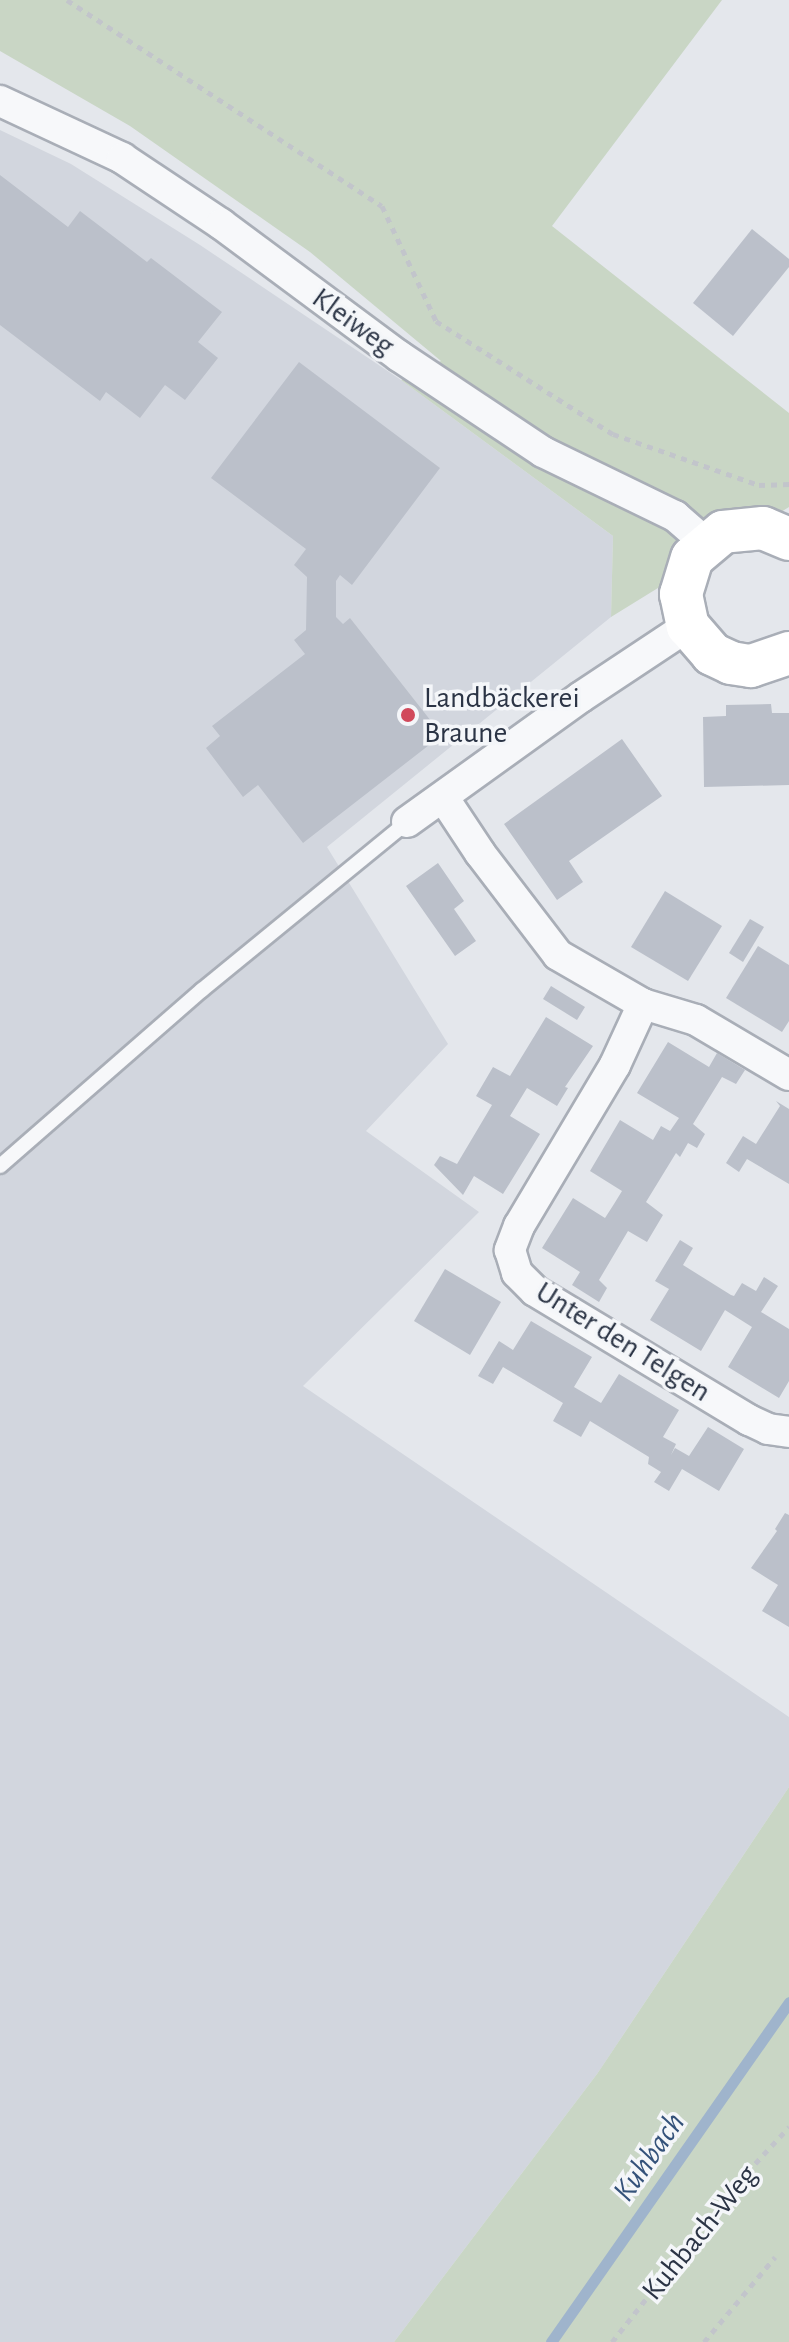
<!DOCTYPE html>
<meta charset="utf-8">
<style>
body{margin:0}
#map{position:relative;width:789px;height:2342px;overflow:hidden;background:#e4e7ec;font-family:"Alegreya Sans",sans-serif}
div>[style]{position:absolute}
.built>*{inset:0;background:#d2d6de}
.green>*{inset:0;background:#c9d6c5}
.stream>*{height:11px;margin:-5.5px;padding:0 5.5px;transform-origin:5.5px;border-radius:5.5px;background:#9fb4cc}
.building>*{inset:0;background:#bbc0ca}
.path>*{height:5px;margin-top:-2.5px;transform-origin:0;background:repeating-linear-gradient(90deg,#c2c5cb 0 6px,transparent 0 12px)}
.roads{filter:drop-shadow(2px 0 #a9aeb7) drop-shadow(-2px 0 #a9aeb7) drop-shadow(0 2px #a9aeb7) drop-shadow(0 -2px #a9aeb7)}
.service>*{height:14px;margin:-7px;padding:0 7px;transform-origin:7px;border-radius:7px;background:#f7f8fa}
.minor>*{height:30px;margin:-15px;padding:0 15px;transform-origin:15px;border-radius:15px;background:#f7f8fa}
.secondary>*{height:42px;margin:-21px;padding:0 21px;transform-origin:21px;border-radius:21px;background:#fff}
.dots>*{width:22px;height:22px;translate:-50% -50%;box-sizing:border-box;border:4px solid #f4f6f9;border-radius:50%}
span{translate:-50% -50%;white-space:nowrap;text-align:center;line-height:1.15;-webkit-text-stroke:7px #f4f6f9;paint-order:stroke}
.street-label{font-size:30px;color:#2b3445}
.poi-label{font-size:30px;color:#2b3445}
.left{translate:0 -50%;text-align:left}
.water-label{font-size:32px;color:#34527a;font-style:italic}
</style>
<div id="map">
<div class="built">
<div style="clip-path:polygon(0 130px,71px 164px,200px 245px,401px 380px,613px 536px,611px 617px,327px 847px,448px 1044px,366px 1131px,479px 1212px,303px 1386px,789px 1717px,789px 1787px,597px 2074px,394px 2342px,0 2342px)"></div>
</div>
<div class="green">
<div style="clip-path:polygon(0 0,722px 0,552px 226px,789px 413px,789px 507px,611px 617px,613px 536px,401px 380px,441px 361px,310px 252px,130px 126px,0 51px)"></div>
<div style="clip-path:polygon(789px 1787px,789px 2342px,394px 2342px,597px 2074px)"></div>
</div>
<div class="stream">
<div style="left:551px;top:2342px;width:415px;rotate:-55deg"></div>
</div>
<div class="building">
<div style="clip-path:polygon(0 175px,68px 227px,80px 211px,147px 262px,151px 258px,222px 312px,198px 342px,218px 358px,185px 400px,165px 385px,140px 418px,106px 392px,100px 401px,0 325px)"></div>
<div style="clip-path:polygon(752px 229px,789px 259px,789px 267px,733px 336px,693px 303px)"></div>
<div style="clip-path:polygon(299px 362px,440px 468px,352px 585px,340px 575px,336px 581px,336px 617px,343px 624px,350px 618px,442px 735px,303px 843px,258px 785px,243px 797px,206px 748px,220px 736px,212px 726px,305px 654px,294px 640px,306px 630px,307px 577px,294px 565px,306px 549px,211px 478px)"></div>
<div style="clip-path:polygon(771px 704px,772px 713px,789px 713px,789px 785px,704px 787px,703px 717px,726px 716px,726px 705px)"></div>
<div style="clip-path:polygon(622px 739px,662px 796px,569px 861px,583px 882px,557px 900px,504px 824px)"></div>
<div style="clip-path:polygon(438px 863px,464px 901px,454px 909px,476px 941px,455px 956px,406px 886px)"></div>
<div style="clip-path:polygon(665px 891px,722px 926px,688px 981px,631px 947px)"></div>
<div style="clip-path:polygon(750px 919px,764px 927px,743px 962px,729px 953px)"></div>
<div style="clip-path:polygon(758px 946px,789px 965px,789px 1021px,782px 1032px,726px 998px)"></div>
<div style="clip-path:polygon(551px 986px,585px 1007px,577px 1020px,543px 999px)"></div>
<div style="clip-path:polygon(546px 1017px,593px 1046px,565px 1087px,568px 1088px,557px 1106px,527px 1088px,510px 1116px,540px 1134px,503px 1194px,474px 1176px,463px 1195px,434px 1165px,440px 1156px,457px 1164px,492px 1105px,476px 1096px,493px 1067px,510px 1076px)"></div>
<div style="clip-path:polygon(668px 1042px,709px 1067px,717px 1053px,745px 1070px,736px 1084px,722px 1077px,693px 1124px,705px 1134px,697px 1148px,688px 1143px,680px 1157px,676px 1153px,646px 1202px,663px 1215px,647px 1242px,628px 1231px,599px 1280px,607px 1288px,599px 1302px,572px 1285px,580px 1272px,542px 1248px,573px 1198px,605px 1218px,614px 1204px,622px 1191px,590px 1171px,620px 1120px,653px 1140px,661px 1126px,670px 1131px,679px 1118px,637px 1093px)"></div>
<div style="clip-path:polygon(776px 1101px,789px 1109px,789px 1184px,747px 1159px,739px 1172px,726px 1163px,743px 1136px,756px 1144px,780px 1106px)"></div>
<div style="clip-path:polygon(680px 1240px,693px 1248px,683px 1265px,731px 1295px,734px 1296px,742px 1283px,756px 1291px,764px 1277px,778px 1286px,761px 1312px,789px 1329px,789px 1381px,779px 1398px,728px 1367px,752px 1327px,725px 1310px,701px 1351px,650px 1320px,669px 1289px,655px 1281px)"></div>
<div style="clip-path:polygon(445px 1269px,501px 1302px,470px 1355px,414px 1321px)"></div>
<div style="clip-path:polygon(531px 1321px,592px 1357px,574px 1387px,601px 1403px,619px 1374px,679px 1410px,663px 1437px,676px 1444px,671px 1455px,675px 1448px,689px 1456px,708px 1427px,744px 1449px,719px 1491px,682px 1469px,669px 1491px,654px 1482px,661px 1472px,648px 1464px,649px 1457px,590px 1421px,581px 1437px,553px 1421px,563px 1403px,503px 1367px,493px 1384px,478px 1376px,499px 1341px,513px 1350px)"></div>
<div style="clip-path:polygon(785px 1513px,789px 1515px,789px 1627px,762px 1611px,778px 1585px,751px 1568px,777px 1531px,775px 1529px)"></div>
</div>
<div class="path">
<div style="left:67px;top:0;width:376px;rotate:33.2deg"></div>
<div style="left:382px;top:206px;width:127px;rotate:64.8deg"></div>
<div style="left:436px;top:321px;width:210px;rotate:32.6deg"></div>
<div style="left:613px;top:434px;width:155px;rotate:19.3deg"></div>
<div style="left:759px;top:485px;width:30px;rotate:-2deg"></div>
<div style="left:612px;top:2342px;width:205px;rotate:-51.7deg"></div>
<div style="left:739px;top:2181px;width:74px;rotate:-47.2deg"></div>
<div style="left:704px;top:2342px;width:111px;rotate:-50.1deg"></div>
</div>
<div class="roads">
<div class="service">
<div style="left:0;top:1166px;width:268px;rotate:-41.1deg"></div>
<div style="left:202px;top:990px;width:265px;rotate:-39.3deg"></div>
</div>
<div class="minor">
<div style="left:0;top:101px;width:135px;rotate:25deg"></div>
<div style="left:122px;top:158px;width:119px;rotate:33.7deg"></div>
<div style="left:221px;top:224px;width:222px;rotate:36.6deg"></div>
<div style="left:399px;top:356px;width:173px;rotate:33.7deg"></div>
<div style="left:543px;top:452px;width:147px;rotate:25.9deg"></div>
<div style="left:675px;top:516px;width:41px;rotate:41.1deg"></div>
<div style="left:443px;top:797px;width:67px;rotate:56.5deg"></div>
<div style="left:480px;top:853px;width:128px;rotate:52.6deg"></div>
<div style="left:558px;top:955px;width:98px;rotate:30deg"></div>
<div style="left:643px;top:1004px;width:55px;rotate:16.8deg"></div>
<div style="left:696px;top:1020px;width:108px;rotate:30.6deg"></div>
<div style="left:407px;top:822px;width:214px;rotate:-35.7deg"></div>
<div style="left:581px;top:697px;width:128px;rotate:-33.6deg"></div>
<div style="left:643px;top:1004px;width:67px;rotate:114.7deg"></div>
<div style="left:615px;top:1065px;width:187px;rotate:120.8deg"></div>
<div style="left:519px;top:1226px;width:26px;rotate:111deg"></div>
<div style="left:510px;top:1250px;width:24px;rotate:73deg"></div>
<div style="left:517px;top:1273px;width:25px;rotate:45deg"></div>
<div style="left:535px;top:1291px;width:250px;rotate:31.1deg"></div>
<div style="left:749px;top:1420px;width:21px;rotate:25deg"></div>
<div style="left:768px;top:1429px;width:21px;rotate:8deg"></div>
</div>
<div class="secondary">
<div style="left:789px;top:539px;width:28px;rotate:-157deg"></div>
<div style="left:763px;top:528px;width:40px;rotate:174.3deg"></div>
<div style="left:723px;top:532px;width:40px;rotate:140deg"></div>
<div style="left:692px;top:558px;width:38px;rotate:107deg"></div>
<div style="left:681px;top:594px;width:33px;rotate:78deg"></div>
<div style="left:688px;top:626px;width:37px;rotate:49deg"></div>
<div style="left:712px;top:654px;width:21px;rotate:25deg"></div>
<div style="left:731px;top:663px;width:20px;rotate:9deg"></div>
<div style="left:751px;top:666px;width:40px;rotate:-18.9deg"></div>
</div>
</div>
<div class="dots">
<div style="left:408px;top:715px;background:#d1495b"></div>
</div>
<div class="street-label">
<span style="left:353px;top:322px;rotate:36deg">Kleiweg</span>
<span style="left:623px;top:1342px;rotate:32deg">Unter den Telgen</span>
<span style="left:700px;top:2233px;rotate:-51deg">Kuhbach-Weg</span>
</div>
<div class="poi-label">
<span class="left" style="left:424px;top:715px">Landbäckerei<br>Braune</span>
</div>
<div class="water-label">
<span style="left:649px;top:2157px;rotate:-55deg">Kuhbach</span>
</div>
</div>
